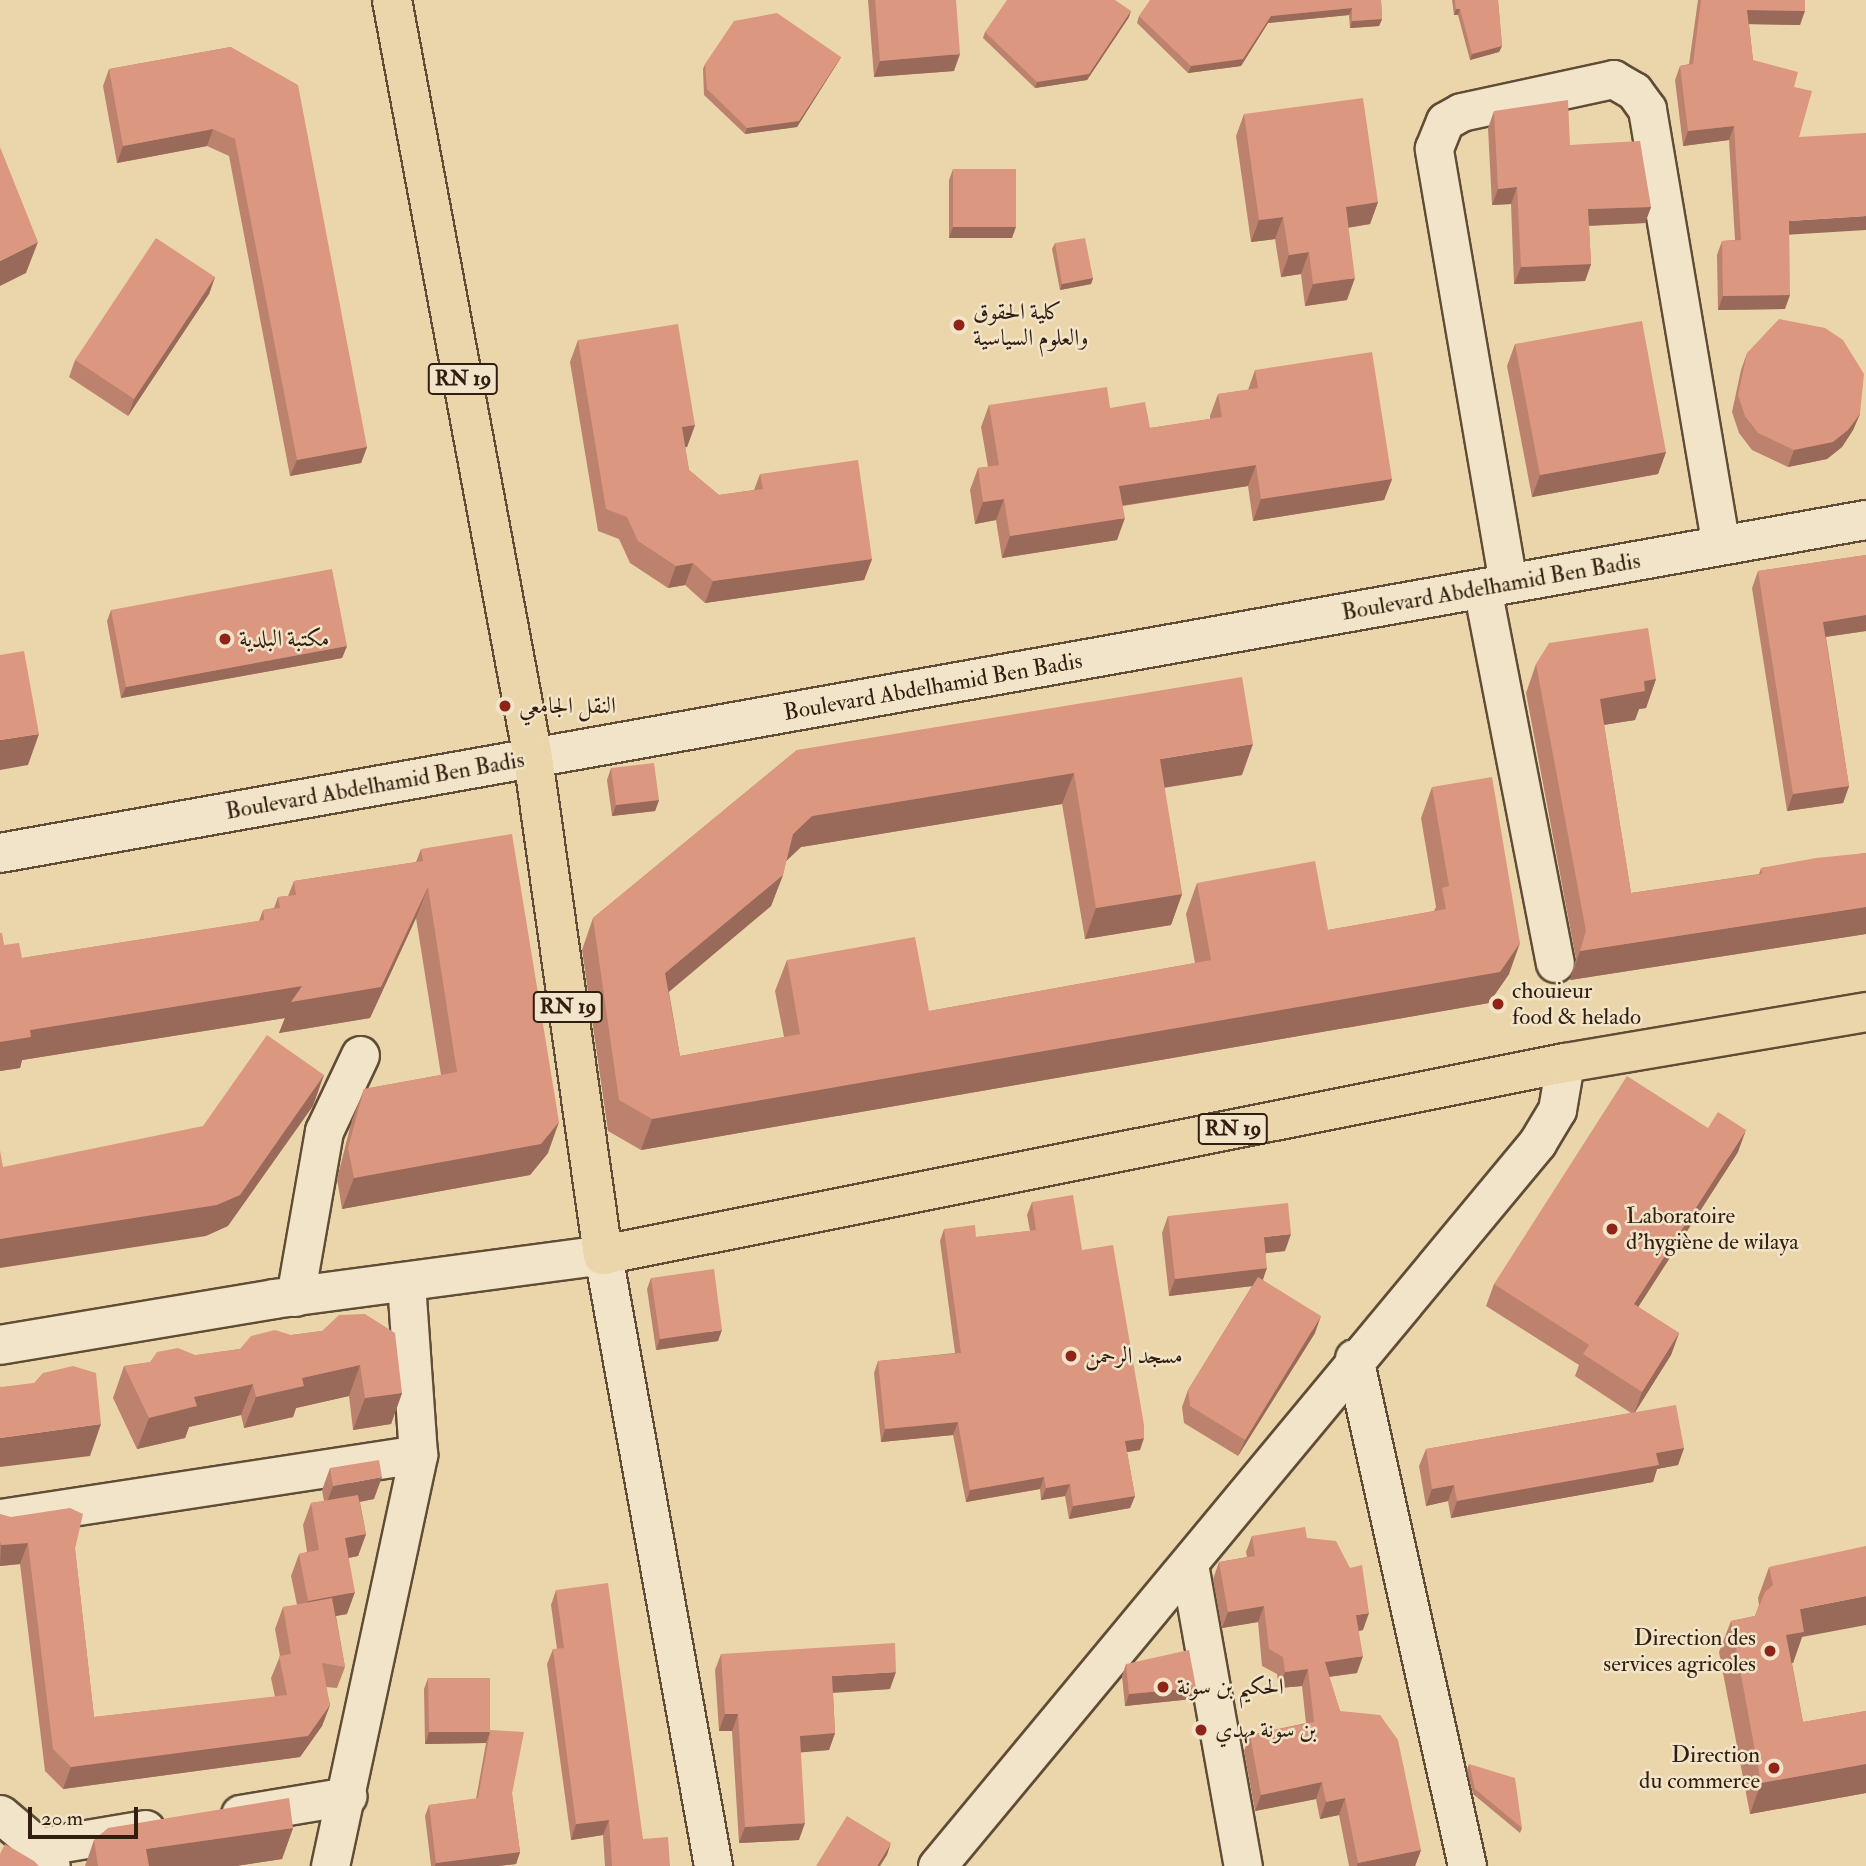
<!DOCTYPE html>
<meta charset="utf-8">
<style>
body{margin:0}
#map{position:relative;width:1866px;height:1866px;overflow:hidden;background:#ebd6ab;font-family:"IM FELL Double Pica",Amiri,serif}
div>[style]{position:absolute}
.roads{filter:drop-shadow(2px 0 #604c37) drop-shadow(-2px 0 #604c37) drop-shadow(0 2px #604c37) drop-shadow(0 -2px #604c37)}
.street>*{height:37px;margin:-18.5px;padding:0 18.5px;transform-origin:18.5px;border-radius:18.5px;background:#f2e4c8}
.secondary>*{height:38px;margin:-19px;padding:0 19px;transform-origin:19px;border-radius:19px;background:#f2e4c8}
.primary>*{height:38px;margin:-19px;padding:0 19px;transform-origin:19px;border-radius:19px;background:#ebd6ab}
.wall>*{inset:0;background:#bc826d}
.shaded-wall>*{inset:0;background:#996a59}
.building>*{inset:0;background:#db977f}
.dots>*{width:19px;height:19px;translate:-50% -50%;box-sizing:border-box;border:4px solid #f2e4c8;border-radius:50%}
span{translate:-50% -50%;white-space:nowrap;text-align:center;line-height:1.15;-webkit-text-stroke:5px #f2e4c8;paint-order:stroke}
.shield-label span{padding:2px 5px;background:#f2e4c8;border:2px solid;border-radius:5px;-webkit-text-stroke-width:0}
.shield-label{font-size:21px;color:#321e10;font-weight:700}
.poi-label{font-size:23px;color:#321e10}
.left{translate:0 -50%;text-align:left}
.right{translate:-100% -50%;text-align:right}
.street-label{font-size:23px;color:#321e10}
.scale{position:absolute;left:28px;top:1807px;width:110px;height:32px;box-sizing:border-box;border:4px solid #321e10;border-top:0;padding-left:9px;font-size:21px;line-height:24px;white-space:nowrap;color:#321e10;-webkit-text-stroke:5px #f2e4c8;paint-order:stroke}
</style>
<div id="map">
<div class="roads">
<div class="street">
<div style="left:1508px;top:583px;width:441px;rotate:-99.7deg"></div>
<div style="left:1434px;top:148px;width:29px;rotate:-68deg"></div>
<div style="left:1445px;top:121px;width:18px;rotate:-29deg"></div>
<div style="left:1461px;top:112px;width:156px;rotate:-12.2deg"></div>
<div style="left:1613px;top:79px;width:24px;rotate:30deg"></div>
<div style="left:1634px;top:91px;width:22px;rotate:54deg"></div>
<div style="left:1647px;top:109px;width:442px;rotate:80.4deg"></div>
<div style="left:1482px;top:588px;width:382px;rotate:79deg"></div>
<div style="left:603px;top:1255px;width:621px;rotate:79.79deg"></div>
<div style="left:295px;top:1297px;width:169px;rotate:-80.1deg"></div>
<div style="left:324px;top:1131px;width:84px;rotate:-64.7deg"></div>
<div style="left:1354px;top:1358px;width:520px;rotate:77.46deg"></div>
<div style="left:0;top:1518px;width:423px;rotate:-8.7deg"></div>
<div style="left:1189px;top:1564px;width:307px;rotate:79.9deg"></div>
<div style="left:0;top:1814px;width:51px;rotate:40.2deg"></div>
<div style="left:39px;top:1847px;width:22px;rotate:58deg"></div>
<div style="left:240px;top:1814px;width:109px;rotate:-9.5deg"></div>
<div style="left:39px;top:1847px;width:108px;rotate:-9.6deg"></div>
<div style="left:330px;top:1866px;width:421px;rotate:-77.9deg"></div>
<div style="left:418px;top:1454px;width:171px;rotate:-94deg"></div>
<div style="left:937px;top:1866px;width:940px;rotate:-50.31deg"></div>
<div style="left:1537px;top:1143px;width:39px;rotate:-59deg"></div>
<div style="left:1557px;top:1110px;width:48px;rotate:-80.3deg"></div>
</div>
<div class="secondary">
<div style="left:0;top:853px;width:1895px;rotate:-10.12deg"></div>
<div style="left:0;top:1345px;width:278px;rotate:-9.5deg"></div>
<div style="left:274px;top:1299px;width:332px;rotate:-7.6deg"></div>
</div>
<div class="primary">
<div style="left:392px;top:0;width:771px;rotate:79.46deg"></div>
<div style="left:533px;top:758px;width:502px;rotate:81.98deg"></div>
<div style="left:603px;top:1255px;width:981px;rotate:-11.29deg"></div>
<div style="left:1565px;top:1063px;width:305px;rotate:-9.6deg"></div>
</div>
</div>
<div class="wall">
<div style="clip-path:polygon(868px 0,956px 0,954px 71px,874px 77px)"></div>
<div style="clip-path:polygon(1381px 0,1382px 19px,1379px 26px,1350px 28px,1349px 15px,1268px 23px,1241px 66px,1188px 73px,1137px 23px,1139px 16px)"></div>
<div style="clip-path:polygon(1452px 0,1498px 0,1502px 46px,1499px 52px,1470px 60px,1458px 15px,1454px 15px)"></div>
<div style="clip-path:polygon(1698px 0,1805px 0,1800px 25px,1749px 24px,1753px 60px,1794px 87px,1799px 137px,1789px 235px,1785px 309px,1718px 310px,1717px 255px,1722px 241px,1735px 240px,1729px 140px,1683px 146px,1675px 80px,1680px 66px,1689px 64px)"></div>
<div style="clip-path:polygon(1129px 17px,1087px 80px,1035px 88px,983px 38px,985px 32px)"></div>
<div style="clip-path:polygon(231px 47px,367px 447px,361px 463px,290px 476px,229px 156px,207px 146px,117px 163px,103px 86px,109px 69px)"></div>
<div style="clip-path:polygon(841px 57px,838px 62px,797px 127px,745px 134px,704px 95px,703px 69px,705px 64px)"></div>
<div style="clip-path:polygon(1494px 111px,1570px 145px,1651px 207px,1645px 223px,1589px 226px,1591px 264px,1585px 281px,1514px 284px,1511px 204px,1492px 205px,1488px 128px)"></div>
<div style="clip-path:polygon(1244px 114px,1378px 202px,1370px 224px,1348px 228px,1347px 300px,1305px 306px,1301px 274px,1281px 277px,1275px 239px,1251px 242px,1236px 136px)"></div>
<div style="clip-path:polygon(953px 169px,1012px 238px,949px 238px,949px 180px)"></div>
<div style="clip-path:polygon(1055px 243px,1093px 278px,1091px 284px,1060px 290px,1052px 249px)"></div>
<div style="clip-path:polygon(215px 277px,209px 294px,128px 416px,69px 377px,75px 360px)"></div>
<div style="clip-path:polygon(578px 340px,695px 425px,687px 447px,685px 447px,689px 470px,719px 495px,754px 490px,760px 474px,872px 559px,864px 580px,705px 603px,685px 585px,668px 588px,630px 563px,619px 539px,598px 531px,570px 362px)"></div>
<div style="clip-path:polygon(1515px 344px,1666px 452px,1658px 474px,1532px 497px,1507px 366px)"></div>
<div style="clip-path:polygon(1747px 353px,1860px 414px,1853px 430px,1842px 447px,1827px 459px,1788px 467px,1752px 450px,1739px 433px,1732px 412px,1741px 370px)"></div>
<div style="clip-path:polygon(1255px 370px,1392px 479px,1384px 500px,1253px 521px,1248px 486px,1123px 506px,1117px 540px,1002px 558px,996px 520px,975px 524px,970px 490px,978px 468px,988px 467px,981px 427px,989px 405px,1110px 408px,1150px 428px,1210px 419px,1210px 416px,1218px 394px,1248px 390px)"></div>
<div style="clip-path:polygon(1866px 555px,1866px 631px,1826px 637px,1849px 786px,1843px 803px,1787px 811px,1752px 588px,1758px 571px)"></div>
<div style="clip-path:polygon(111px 610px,347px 646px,342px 658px,121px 698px,107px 621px)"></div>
<div style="clip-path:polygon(1536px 664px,1656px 679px,1646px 708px,1639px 709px,1635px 720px,1604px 725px,1631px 893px,1759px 874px,1761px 868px,1866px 853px,1866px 934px,1570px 980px,1576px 959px,1526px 693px)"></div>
<div style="clip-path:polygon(797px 750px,1242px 775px,1164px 788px,1182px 894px,1171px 925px,1085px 939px,1062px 804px,801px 847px,786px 861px,783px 875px,771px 906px,669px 992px,680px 1056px,784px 1037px,775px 991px,787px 960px,929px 1011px,1195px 963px,1186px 914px,1197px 883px,1328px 930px,1434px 911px,1436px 907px,1421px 818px,1432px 787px,1509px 974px,1489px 1003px,641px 1150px,608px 1131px,582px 950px,593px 918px)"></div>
<div style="clip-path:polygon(611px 768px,659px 800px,655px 811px,612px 816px,607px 780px)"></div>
<div style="clip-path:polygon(421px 849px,548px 1153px,530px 1175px,342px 1209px,337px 1179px,352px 1120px,364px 1089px,441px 1075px,416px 918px,370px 1018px,279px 1033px,285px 1018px,22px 1060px,20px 1068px,0 1071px,0 933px,4px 945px,22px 958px,259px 921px,263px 910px,274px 908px,278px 897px,288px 896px,294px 881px,416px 862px)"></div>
<div style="clip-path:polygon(1738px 1152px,1638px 1307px,1679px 1333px,1671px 1355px,1635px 1412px,1684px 1448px,1678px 1465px,1657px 1469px,1653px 1482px,1451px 1518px,1448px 1501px,1426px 1506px,1419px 1466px,1426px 1449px,1631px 1413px,1575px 1376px,1579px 1365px,1486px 1306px,1494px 1284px)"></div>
<div style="clip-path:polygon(1032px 1202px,1082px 1250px,1140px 1450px,1127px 1452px,1135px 1496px,1130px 1508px,1069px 1519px,1065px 1496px,1041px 1500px,1040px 1489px,966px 1502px,953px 1435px,881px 1442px,874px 1373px,878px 1361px,955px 1353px,940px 1241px,944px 1229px,976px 1237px,1030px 1231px,1027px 1215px)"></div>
<div style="clip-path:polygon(1168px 1216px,1285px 1251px,1266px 1253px,1263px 1280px,1315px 1333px,1238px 1456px,1184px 1423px,1182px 1407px,1188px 1390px,1252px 1286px,1169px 1296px,1162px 1233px)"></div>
<div style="clip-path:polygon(651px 1278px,718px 1341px,656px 1350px,647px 1289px)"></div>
<div style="clip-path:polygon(322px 1331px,402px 1393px,391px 1424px,353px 1430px,349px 1396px,296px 1408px,293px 1417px,244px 1428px,241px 1415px,189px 1427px,185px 1438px,137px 1449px,113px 1398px,124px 1366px,240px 1349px,291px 1335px)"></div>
<div style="clip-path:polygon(330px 1468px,374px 1499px,360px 1502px,366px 1534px,358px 1556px,349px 1558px,347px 1614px,336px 1616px,345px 1667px,337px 1688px,326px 1687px,330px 1705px,322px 1726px,300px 1757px,63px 1789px,45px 1771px,20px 1564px,0 1566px,0 1514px,75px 1549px,94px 1717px,275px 1697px,271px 1678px,280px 1656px,275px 1629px,283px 1607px,297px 1605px,291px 1576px,299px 1554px,307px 1552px,303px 1525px,311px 1503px,324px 1501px,322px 1490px)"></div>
<div style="clip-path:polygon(1252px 1536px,1307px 1538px,1363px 1630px,1359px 1631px,1357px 1673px,1329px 1677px,1340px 1711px,1421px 1850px,1415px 1866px,1349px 1866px,1339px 1815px,1320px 1819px,1316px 1799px,1255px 1811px,1244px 1751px,1250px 1735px,1306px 1723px,1302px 1686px,1279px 1688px,1277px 1674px,1262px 1666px,1258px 1622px,1222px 1628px,1213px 1579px,1219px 1562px,1247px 1557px,1246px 1552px)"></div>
<div style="clip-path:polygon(1769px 1567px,1802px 1637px,1793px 1663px,1792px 1663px,1803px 1722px,1866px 1711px,1866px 1793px,1750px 1814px,1719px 1652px,1731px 1621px,1755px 1616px,1759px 1605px,1758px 1598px)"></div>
<div style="clip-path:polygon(556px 1590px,643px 1839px,670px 1866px,605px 1866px,603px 1835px,571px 1840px,547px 1664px,553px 1649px,557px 1649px,551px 1605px)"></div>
<div style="clip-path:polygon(721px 1654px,890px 1689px,833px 1693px,835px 1733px,829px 1750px,801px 1752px,799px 1840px,739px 1843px,732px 1731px,719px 1731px,715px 1670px)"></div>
<div style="clip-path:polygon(1126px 1664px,1192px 1699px,1125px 1706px,1122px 1676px)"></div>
<div style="clip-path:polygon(428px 1678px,490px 1730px,512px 1794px,520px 1852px,516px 1864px,498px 1866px,431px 1866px,425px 1816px,429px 1805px,476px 1799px,486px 1743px,425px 1744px,424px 1689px)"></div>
<div style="clip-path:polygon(1469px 1764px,1522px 1828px,1520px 1833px,1473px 1794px,1467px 1770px)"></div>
<div style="clip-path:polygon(293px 1828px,282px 1859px,236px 1866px,85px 1866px,94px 1840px)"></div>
</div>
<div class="shaded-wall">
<div style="clip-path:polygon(1352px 8px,1349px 15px,1268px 23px,1241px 66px,1188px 73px,1191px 66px,1271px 16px)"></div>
<div style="clip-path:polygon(1456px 9px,1460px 9px,1458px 15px,1454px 15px)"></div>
<div style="clip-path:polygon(1747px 10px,1805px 11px,1800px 25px,1742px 24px)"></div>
<div style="clip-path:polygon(1131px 11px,1129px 17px,1087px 80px,1035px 88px,1037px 82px)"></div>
<div style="clip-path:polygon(1382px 19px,1379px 26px,1350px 28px,1352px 21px)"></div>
<div style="clip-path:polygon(1502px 46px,1499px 52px,1470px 60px,1472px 54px)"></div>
<div style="clip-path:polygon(960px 54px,954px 71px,874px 77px,880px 61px)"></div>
<div style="clip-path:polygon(841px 57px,838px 62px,797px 127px,745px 134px,747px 128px)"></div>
<div style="clip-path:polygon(1734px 126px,1729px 140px,1683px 146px,1688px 131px)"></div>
<div style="clip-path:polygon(213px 129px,207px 146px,117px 163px,123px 146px)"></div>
<div style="clip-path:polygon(1517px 187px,1511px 204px,1492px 205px,1498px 189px)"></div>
<div style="clip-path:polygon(1378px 202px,1370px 224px,1338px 229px,1346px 207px)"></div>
<div style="clip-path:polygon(1651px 207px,1645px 223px,1582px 226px,1588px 209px)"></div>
<div style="clip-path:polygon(1866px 216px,1866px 230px,1784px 235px,1789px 221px)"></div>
<div style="clip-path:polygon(1283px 217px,1275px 239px,1251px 242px,1259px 220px)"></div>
<div style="clip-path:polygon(953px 227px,1016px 227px,1012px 238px,949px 238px)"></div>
<div style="clip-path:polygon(38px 242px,26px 273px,0 286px,0 261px)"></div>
<div style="clip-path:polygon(1309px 252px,1301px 274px,1281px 277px,1289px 255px)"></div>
<div style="clip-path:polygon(1591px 264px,1585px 281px,1514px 284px,1521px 267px)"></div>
<div style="clip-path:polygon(215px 277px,209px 294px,128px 416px,134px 399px)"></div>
<div style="clip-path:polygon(1093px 278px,1091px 284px,1060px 290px,1062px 284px)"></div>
<div style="clip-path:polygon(1355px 278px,1347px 300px,1305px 306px,1313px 284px)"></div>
<div style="clip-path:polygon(1790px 295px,1785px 309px,1718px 310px,1723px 296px)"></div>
<div style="clip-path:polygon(1860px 414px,1853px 430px,1842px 447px,1827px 459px,1788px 467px,1794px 450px)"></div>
<div style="clip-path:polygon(695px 425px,687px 447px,674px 449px,682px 427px)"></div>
<div style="clip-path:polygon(367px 447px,361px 463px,290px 476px,297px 460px)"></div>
<div style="clip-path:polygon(1666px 452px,1658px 474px,1532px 497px,1540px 475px)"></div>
<div style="clip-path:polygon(1256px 465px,1248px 486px,1112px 507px,1119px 486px)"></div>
<div style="clip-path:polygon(1392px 479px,1384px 500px,1253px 521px,1261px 499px)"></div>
<div style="clip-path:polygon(1004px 499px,996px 520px,975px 524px,983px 502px)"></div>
<div style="clip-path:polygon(1125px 518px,1117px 540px,1002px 558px,1010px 536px)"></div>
<div style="clip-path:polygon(872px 559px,864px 580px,705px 603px,713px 581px)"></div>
<div style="clip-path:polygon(693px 563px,685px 585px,668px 588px,676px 566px)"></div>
<div style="clip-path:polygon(1866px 615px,1866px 631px,1817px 638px,1823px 622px)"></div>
<div style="clip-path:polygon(347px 646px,342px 658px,121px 698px,126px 687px)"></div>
<div style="clip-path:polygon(1656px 679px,1646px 708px,1639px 709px,1635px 720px,1590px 727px,1600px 699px,1644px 681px)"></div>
<div style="clip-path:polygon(39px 734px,28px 765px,0 770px,0 740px)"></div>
<div style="clip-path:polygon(1253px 744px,1242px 775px,1148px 790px,1160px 759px)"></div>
<div style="clip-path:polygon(1074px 773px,1062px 804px,801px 847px,782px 865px,793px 834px,812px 816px)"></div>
<div style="clip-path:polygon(1849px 786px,1843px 803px,1787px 811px,1793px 794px)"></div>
<div style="clip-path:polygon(659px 800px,655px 811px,612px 816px,616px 805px)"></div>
<div style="clip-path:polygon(783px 875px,771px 906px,654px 1004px,665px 973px)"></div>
<div style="clip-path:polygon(428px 887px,416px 918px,370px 1018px,279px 1033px,285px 1018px,22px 1060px,20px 1068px,0 1071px,0 1042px,30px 1030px,302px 986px)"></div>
<div style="clip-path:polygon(1182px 894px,1171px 925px,1085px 939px,1096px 908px)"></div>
<div style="clip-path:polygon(1866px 907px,1866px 934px,1570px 980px,1580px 951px)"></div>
<div style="clip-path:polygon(1520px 943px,1509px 974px,1489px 1003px,641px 1150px,652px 1119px)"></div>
<div style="clip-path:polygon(324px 1075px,313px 1106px,228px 1226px,206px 1236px,0 1268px,0 1239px)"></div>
<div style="clip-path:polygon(559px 1122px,548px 1153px,530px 1175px,342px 1209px,354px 1178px)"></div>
<div style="clip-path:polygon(1746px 1130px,1738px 1152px,1626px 1326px,1634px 1304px)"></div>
<div style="clip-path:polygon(1291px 1234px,1285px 1251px,1258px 1254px,1264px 1237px)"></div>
<div style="clip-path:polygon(1267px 1268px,1261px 1285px,1169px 1296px,1175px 1279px)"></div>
<div style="clip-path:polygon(1321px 1316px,1315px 1333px,1238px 1456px,1245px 1440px)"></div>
<div style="clip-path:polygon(722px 1330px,718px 1341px,656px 1350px,660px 1339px)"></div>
<div style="clip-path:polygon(1679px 1333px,1671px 1355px,1634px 1414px,1642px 1392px)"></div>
<div style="clip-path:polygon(360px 1365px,349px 1396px,296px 1408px,293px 1417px,244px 1428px,256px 1397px,302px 1378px)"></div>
<div style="clip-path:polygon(253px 1384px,241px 1415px,189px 1427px,185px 1438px,137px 1449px,149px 1418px,194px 1397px)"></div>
<div style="clip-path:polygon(402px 1393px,391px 1424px,353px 1430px,365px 1398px)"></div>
<div style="clip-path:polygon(958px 1422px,953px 1435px,881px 1442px,885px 1429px)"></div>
<div style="clip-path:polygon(101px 1424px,90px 1456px,0 1467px,0 1438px)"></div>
<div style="clip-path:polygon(1144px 1438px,1140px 1450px,1121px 1453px,1125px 1441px)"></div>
<div style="clip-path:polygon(1684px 1448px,1678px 1465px,1657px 1469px,1653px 1482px,1451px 1518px,1457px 1501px,1656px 1453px)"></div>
<div style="clip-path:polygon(382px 1477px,374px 1499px,325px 1508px,333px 1486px)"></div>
<div style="clip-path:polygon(1044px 1477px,1040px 1489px,966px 1502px,970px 1490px)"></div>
<div style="clip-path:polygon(1070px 1484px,1065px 1496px,1041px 1500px,1046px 1488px)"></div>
<div style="clip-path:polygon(1454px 1485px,1448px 1501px,1426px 1506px,1432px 1489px)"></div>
<div style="clip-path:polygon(1135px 1496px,1130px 1508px,1069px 1519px,1073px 1506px)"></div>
<div style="clip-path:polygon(366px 1534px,358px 1556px,337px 1560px,345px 1538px)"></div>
<div style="clip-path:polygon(28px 1543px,20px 1564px,0 1566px,1px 1545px)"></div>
<div style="clip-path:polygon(355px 1592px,347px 1614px,300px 1622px,308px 1601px)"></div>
<div style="clip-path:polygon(1866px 1596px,1866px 1625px,1802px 1637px,1793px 1663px,1775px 1666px,1786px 1635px,1800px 1609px)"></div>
<div style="clip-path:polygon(1264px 1606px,1258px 1622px,1222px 1628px,1228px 1612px)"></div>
<div style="clip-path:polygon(1369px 1613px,1363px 1630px,1350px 1632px,1356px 1615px)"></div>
<div style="clip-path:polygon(1363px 1656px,1357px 1673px,1319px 1678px,1325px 1662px)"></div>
<div style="clip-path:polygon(1308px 1669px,1302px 1686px,1279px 1688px,1285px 1672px)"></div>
<div style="clip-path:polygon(896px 1672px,890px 1689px,825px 1693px,832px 1676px)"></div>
<div style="clip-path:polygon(1196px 1688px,1192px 1699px,1125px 1706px,1129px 1694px)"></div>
<div style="clip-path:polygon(330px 1705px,322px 1726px,300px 1757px,63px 1789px,71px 1767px)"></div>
<div style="clip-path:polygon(725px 1714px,738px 1714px,732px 1731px,719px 1731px)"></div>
<div style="clip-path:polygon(429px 1732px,490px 1732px,486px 1743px,425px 1744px)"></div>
<div style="clip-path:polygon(835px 1733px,829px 1750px,794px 1753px,800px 1736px)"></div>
<div style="clip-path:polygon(1866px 1764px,1866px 1793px,1750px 1814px,1761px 1783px)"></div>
<div style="clip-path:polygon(1322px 1782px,1316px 1799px,1255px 1811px,1261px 1795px)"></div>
<div style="clip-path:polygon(1345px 1798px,1339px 1815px,1320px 1819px,1326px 1802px)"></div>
<div style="clip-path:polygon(609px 1820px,603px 1835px,571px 1840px,576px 1824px)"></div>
<div style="clip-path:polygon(805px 1823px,799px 1840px,739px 1843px,745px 1827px)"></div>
<div style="clip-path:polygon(293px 1828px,282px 1859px,236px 1866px,140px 1866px,146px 1849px)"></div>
<div style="clip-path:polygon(891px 1843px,887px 1855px,880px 1866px,877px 1866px)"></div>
<div style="clip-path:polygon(1421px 1850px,1415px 1866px,1357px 1866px,1358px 1863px)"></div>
<div style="clip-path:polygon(520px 1852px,516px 1864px,498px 1866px,435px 1866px,436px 1863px)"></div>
</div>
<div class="building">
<div style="clip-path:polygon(875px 0,956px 0,960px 54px,880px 61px)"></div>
<div style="clip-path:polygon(1007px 0,1115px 0,1131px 11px,1089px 74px,1037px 82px,985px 32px)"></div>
<div style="clip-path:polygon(1150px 0,1381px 0,1382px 19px,1352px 21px,1352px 8px,1271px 16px,1243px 59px,1191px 66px,1139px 16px)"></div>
<div style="clip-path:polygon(1455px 0,1498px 0,1502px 46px,1472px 54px,1460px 9px,1456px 9px)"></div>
<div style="clip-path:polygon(1701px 0,1805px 0,1805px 11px,1747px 10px,1753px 60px,1798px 72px,1794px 87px,1812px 91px,1799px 137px,1866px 133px,1866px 216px,1789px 221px,1790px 295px,1723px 296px,1722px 241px,1741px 240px,1734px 126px,1688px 131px,1680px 66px,1693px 64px)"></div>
<div style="clip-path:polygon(777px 13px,841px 57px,799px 121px,747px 128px,707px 89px,705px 64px,734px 21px)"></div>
<div style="clip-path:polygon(231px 47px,298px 85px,367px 447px,297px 460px,235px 139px,213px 129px,123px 146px,109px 69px)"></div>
<div style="clip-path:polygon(1363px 98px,1378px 202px,1346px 207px,1355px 278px,1313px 284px,1309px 252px,1289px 255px,1283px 217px,1259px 220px,1244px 114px)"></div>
<div style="clip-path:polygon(1568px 100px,1570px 145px,1640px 141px,1651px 207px,1588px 209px,1591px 264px,1521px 267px,1517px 187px,1498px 189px,1494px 111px)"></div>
<div style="clip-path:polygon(0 147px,38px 242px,0 261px)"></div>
<div style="clip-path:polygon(953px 169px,1016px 169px,1016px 227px,953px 227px)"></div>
<div style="clip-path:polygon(156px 238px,215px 277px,134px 399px,75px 360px)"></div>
<div style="clip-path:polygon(1085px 238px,1093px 278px,1062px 284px,1055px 243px)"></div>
<div style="clip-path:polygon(1779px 319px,1825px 328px,1843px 340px,1864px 374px,1860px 414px,1848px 430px,1833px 442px,1794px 450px,1758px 433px,1745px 416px,1738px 395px,1747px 353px)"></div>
<div style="clip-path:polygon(1642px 321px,1666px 452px,1540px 475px,1515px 344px)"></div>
<div style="clip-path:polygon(678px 324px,695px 425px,682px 427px,689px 470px,719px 495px,763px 489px,760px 474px,858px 460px,872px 559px,713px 581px,693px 563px,676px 566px,638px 541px,627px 517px,606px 509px,578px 340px)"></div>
<div style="clip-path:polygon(1372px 352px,1392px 479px,1261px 499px,1256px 465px,1119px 486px,1125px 518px,1010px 536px,1004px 499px,983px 502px,978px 468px,999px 465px,989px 405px,1107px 387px,1110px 408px,1145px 402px,1150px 428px,1222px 417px,1218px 394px,1258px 388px,1255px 370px)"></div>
<div style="clip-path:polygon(1866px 555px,1866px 615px,1823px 622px,1849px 786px,1793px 794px,1758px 571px)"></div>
<div style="clip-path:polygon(332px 569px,347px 646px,126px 687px,111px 610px)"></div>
<div style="clip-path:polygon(1648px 628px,1656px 679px,1644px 681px,1645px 691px,1600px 699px,1631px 893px,1762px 874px,1761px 868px,1816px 858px,1866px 853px,1866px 907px,1580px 951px,1586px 931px,1536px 664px,1549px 643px)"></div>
<div style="clip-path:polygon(24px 651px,39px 734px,0 740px,0 655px)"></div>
<div style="clip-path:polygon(1242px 677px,1253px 744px,1160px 759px,1182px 894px,1096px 908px,1074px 773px,812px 816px,793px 834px,783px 875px,665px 973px,680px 1056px,800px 1034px,787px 960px,915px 937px,929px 1011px,1211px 960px,1197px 883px,1315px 861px,1328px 930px,1446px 909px,1442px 888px,1449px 886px,1432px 787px,1492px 777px,1520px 943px,1500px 972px,652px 1119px,619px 1100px,593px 918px,797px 750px)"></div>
<div style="clip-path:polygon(654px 763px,659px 800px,616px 805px,611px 768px)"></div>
<div style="clip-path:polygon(512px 834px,559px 1122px,541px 1144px,354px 1178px,348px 1148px,364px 1089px,457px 1072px,428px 887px,381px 987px,291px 1002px,302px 986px,30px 1030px,31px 1037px,0 1042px,0 933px,2px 933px,4px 945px,19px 943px,22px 958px,264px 920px,263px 910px,280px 908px,278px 897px,296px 895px,294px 881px,423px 861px,421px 849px)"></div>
<div style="clip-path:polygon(267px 1035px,324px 1075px,240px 1195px,217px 1205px,0 1239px,0 1150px,3px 1167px,203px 1126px)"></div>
<div style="clip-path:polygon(1627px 1076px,1708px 1128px,1718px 1112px,1746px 1130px,1634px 1304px,1679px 1333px,1642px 1392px,1583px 1354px,1589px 1345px,1494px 1284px)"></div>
<div style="clip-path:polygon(1073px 1195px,1082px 1250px,1113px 1245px,1144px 1425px,1144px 1438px,1125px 1441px,1135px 1496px,1073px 1506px,1070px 1484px,1046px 1488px,1044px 1477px,970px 1490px,958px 1422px,885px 1429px,878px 1361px,961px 1353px,944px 1229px,975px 1225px,976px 1237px,1036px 1230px,1032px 1202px)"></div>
<div style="clip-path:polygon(1288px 1203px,1291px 1234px,1264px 1237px,1267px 1268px,1175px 1279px,1168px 1216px)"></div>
<div style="clip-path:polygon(714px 1269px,722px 1330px,660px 1339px,651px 1278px)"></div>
<div style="clip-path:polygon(1258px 1277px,1321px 1316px,1245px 1440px,1190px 1406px,1188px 1390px)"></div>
<div style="clip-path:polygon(365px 1314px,395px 1333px,402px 1393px,365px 1398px,360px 1365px,302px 1378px,304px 1386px,256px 1397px,253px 1384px,194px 1397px,197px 1406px,149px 1418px,124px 1366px,150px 1362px,157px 1352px,178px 1348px,195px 1355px,240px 1349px,251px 1336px,275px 1330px,291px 1335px,322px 1331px,339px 1315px)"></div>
<div style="clip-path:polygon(73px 1366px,96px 1373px,101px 1424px,0 1438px,0 1386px,1px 1387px,34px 1383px,43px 1373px)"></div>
<div style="clip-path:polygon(1676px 1405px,1684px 1448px,1656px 1453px,1659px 1465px,1457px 1501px,1454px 1485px,1432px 1489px,1426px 1449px)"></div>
<div style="clip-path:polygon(379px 1460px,382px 1477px,333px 1486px,330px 1468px)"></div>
<div style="clip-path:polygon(358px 1495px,366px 1534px,345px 1538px,355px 1592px,308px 1601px,299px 1554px,319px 1550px,311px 1503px)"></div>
<div style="clip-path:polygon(70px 1508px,83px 1514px,75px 1549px,94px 1717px,287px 1695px,279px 1656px,291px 1654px,283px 1607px,332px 1598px,345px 1667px,322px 1663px,330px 1705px,308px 1736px,71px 1767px,53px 1749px,28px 1543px,1px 1545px,0 1541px,0 1514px,11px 1517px)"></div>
<div style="clip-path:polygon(1305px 1527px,1307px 1538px,1336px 1541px,1350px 1568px,1362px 1565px,1369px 1613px,1356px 1615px,1363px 1656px,1325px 1662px,1340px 1711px,1380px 1715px,1398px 1740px,1421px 1850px,1358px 1863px,1345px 1798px,1326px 1802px,1322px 1782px,1261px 1795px,1250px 1735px,1314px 1722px,1308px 1669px,1285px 1672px,1283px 1657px,1269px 1649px,1264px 1606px,1228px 1612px,1219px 1562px,1255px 1556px,1252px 1536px)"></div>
<div style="clip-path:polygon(1866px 1546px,1866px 1596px,1800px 1609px,1804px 1632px,1786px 1635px,1803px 1722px,1866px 1711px,1866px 1764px,1761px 1783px,1731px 1621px,1755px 1616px,1765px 1592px,1773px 1585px,1769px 1567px)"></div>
<div style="clip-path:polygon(608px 1583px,643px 1839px,668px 1837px,670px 1866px,612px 1866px,609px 1820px,576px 1824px,553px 1649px,564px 1648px,556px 1590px)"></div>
<div style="clip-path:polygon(895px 1643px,896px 1672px,832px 1676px,835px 1733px,800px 1736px,805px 1823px,745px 1827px,738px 1714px,725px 1714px,721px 1654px)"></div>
<div style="clip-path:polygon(1189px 1650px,1196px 1688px,1129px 1694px,1126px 1664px)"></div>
<div style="clip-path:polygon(428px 1678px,490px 1678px,490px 1730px,524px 1732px,512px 1794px,520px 1852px,436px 1863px,429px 1805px,478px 1798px,490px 1732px,429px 1732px)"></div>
<div style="clip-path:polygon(1469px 1764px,1515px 1778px,1522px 1828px,1475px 1789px)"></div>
<div style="clip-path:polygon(289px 1798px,293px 1828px,146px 1849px,149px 1866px,98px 1866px,94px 1840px,108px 1828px)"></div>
<div style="clip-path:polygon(847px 1816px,891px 1843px,877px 1866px,816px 1866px)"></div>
<div style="clip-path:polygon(5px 1844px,34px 1861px,39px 1866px,0 1866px,0 1854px)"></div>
</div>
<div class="dots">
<div style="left:959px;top:325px;background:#8f2418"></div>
<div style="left:225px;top:639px;background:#8f2418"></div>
<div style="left:505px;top:706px;background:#8f2418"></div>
<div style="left:1498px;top:1004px;background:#8f2418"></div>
<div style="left:1612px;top:1229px;background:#8f2418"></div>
<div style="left:1071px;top:1356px;background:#8f2418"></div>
<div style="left:1770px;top:1651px;background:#8f2418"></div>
<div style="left:1163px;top:1687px;background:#8f2418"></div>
<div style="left:1201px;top:1730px;background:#8f2418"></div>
<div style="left:1774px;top:1768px;background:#8f2418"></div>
</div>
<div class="shield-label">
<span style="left:463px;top:379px">RN 19</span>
<span style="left:568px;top:1007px">RN 19</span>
<span style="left:1233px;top:1129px">RN 19</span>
</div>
<div class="poi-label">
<span class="left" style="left:973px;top:325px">كلية الحقوق<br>والعلوم السياسية</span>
<span class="left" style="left:239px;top:639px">مكتبة البلدية</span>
<span class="left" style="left:519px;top:706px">النقل الجامعي</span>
<span class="left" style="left:1512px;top:1004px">chouieur<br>food &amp; helado</span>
<span class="left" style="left:1626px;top:1229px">Laboratoire<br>d'hygiène de wilaya</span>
<span class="left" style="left:1085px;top:1356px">مسجد الرحمن</span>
<span class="right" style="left:1756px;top:1651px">Direction des<br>services agricoles</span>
<span class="left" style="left:1177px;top:1687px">الحكيم بن سونة</span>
<span class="left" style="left:1215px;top:1730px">بن سونة مهدي</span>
<span class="right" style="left:1760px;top:1768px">Direction<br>du commerce</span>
</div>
<div class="street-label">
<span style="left:1491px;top:587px;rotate:-10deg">Boulevard Abdelhamid Ben Badis</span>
<span style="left:933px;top:687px;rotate:-10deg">Boulevard Abdelhamid Ben Badis</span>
<span style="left:375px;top:786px;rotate:-10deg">Boulevard Abdelhamid Ben Badis</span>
</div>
<div class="scale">20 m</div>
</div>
